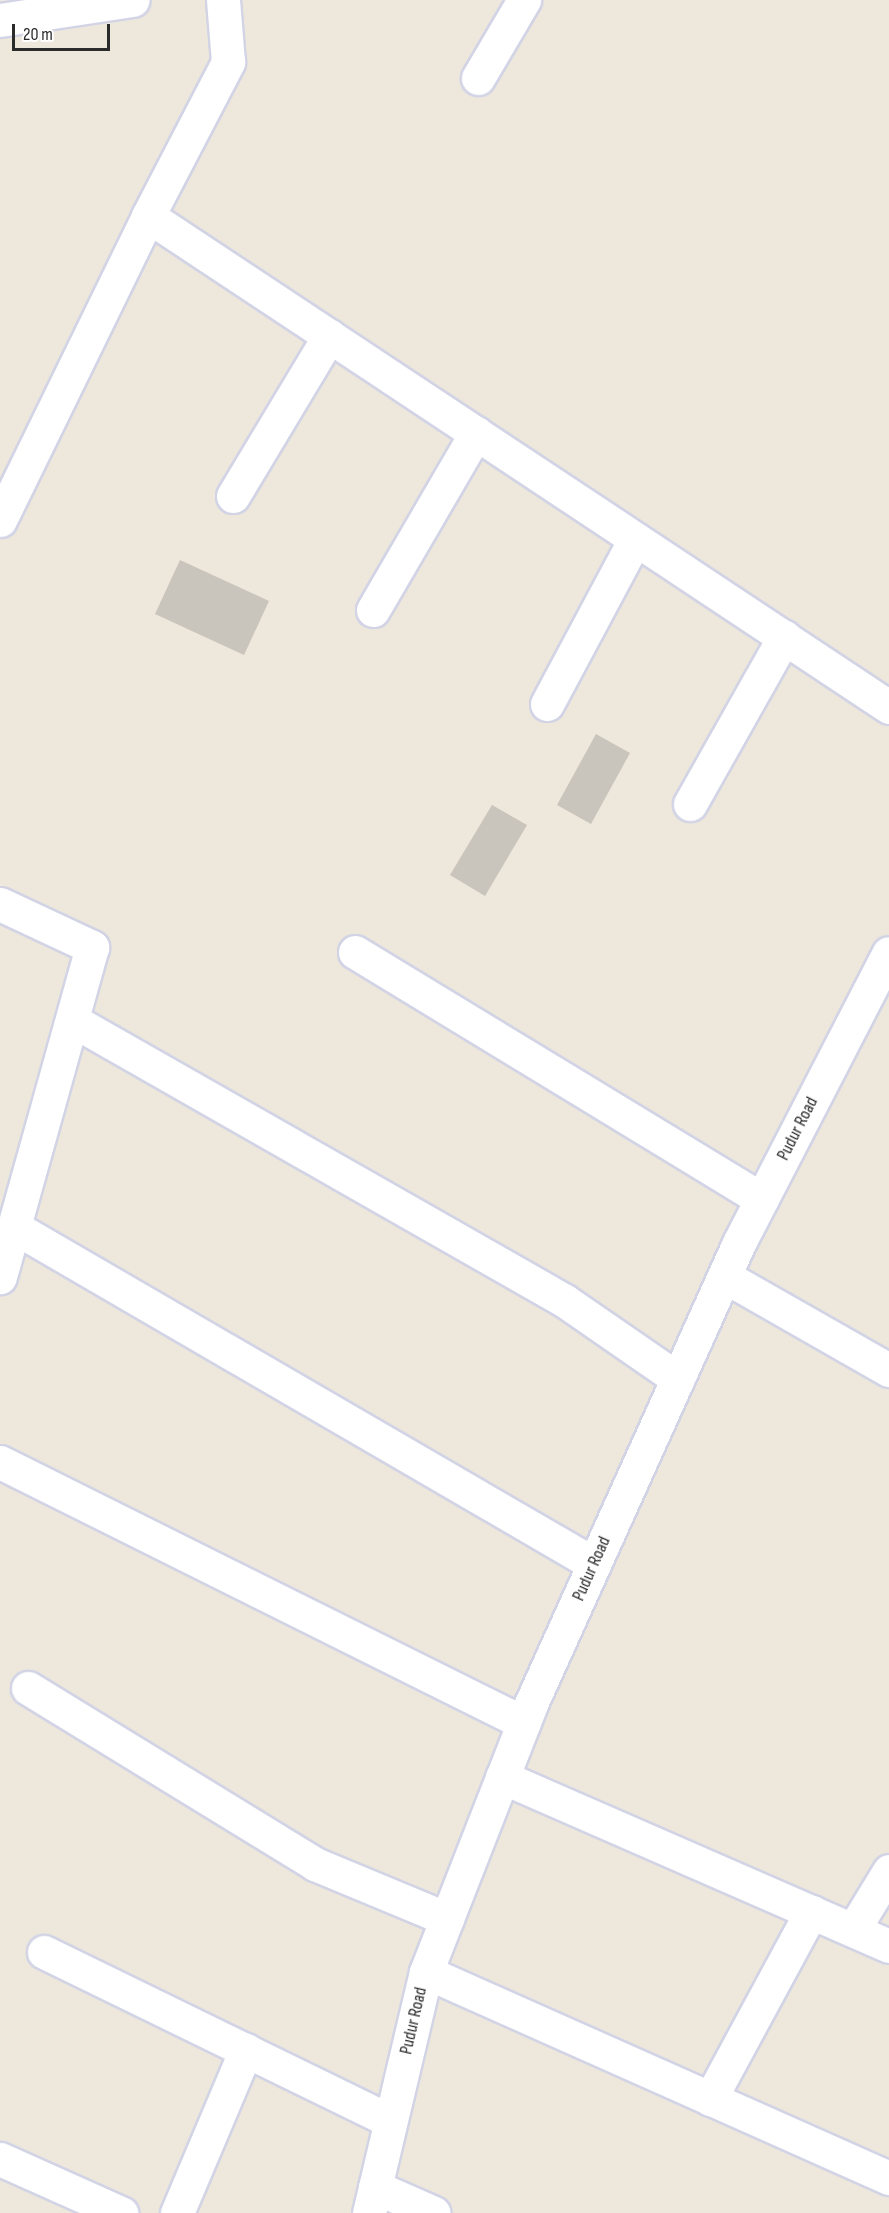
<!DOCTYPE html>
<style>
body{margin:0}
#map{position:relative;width:889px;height:2213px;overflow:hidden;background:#eee7dc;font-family:"Sofia Sans Condensed",sans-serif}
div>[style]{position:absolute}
.building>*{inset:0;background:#c9c4bc}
.roads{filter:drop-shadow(2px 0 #d2d4e5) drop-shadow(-2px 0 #d2d4e5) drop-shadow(0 2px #d2d4e5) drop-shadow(0 -2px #d2d4e5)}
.minor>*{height:33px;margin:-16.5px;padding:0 16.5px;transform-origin:16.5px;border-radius:16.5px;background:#fff}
span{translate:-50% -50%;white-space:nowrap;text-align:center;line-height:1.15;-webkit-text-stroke:4.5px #fff;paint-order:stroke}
.street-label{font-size:18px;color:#2b2b2b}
.scale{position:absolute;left:12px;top:24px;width:98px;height:27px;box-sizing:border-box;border:3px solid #2b2b2b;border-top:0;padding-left:8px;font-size:18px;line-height:21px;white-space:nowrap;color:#2b2b2b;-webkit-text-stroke:4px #fff;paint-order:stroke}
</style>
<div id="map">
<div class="building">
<div style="clip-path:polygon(180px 560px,269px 601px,244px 655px,155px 614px)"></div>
<div style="clip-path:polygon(596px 734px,630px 753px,591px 824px,557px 805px)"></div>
<div style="clip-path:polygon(492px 805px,527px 825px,485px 896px,450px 875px)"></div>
</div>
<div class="roads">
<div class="minor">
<div style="left:0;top:20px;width:134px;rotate:-8.6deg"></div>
<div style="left:478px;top:78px;width:91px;rotate:-59.5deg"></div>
<div style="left:148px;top:216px;width:889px;rotate:33.53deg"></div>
<div style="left:233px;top:496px;width:187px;rotate:-59deg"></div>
<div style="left:0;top:520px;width:338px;rotate:-64deg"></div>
<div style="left:148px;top:216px;width:174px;rotate:-62.5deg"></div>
<div style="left:228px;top:62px;width:62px;rotate:-94.6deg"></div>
<div style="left:373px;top:610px;width:205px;rotate:-59.8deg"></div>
<div style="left:547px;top:704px;width:187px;rotate:-61.9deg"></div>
<div style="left:690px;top:804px;width:192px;rotate:-60.6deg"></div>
<div style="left:0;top:904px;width:102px;rotate:25.1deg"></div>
<div style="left:92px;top:947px;width:343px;rotate:105.6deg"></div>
<div style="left:355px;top:952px;width:476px;rotate:31.3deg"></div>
<div style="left:72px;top:1020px;width:567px;rotate:29.68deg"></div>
<div style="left:565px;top:1301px;width:137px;rotate:34.6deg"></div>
<div style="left:14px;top:1227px;width:671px;rotate:30.16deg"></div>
<div style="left:724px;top:1276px;width:190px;rotate:29.7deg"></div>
<div style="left:0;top:1462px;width:585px;rotate:26.48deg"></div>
<div style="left:28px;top:1688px;width:337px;rotate:31.5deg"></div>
<div style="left:315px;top:1864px;width:143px;rotate:22.6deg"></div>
<div style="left:502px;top:1777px;width:422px;rotate:23.6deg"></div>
<div style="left:853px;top:1930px;width:69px;rotate:-58.6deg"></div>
<div style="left:44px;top:1952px;width:385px;rotate:26deg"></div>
<div style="left:426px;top:1972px;width:507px;rotate:23.99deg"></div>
<div style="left:710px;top:2099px;width:213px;rotate:-61.6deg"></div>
<div style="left:0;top:2159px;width:133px;rotate:24.1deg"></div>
<div style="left:375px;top:2187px;width:64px;rotate:23.8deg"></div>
<div style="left:177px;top:2213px;width:177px;rotate:-67.1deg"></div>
<div style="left:369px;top:2213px;width:248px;rotate:-76.7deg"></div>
<div style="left:426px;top:1972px;width:286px;rotate:-68.6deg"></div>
<div style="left:530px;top:1706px;width:508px;rotate:-65.71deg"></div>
<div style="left:739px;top:1243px;width:326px;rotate:-62.7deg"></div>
</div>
</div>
<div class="street-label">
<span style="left:798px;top:1129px;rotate:-63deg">Pudur Road</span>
<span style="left:592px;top:1569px;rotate:-66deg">Pudur Road</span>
<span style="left:414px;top:2021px;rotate:-77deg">Pudur Road</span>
</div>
<div class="scale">20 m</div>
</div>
